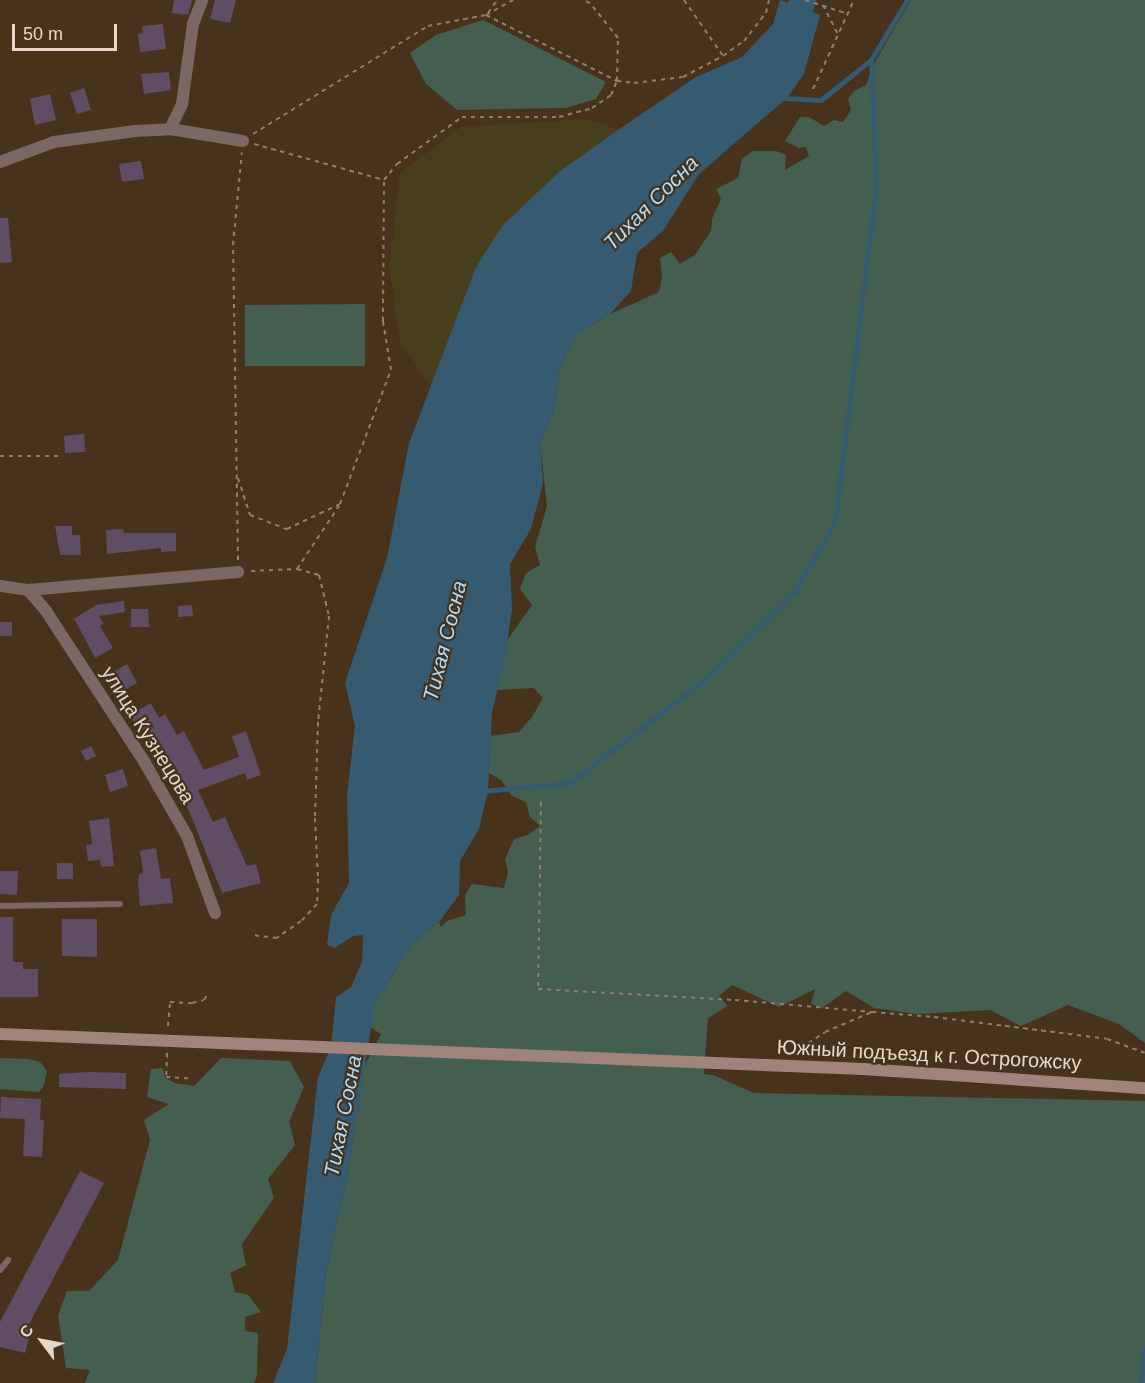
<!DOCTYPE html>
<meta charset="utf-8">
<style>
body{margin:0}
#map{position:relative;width:1145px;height:1383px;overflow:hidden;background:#47321c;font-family:Arial,sans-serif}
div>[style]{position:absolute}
.green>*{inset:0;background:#445f4f}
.sand>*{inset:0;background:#473e1e}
.water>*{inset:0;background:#365a70}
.stream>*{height:4.5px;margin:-2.25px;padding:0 2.25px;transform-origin:2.25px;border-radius:2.25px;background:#365a70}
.building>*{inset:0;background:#5f4d66}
.path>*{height:2px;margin-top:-1px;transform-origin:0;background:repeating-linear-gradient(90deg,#907f6d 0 4.5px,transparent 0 9px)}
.lane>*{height:6px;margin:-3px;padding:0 3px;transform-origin:3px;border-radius:3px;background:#7b6864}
.street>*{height:12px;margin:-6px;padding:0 6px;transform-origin:6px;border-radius:6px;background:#7b6864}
.secondary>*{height:12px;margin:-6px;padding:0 6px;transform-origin:6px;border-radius:6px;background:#a0847c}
span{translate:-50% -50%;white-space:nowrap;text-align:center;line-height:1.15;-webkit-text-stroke:4.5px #47321c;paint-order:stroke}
.street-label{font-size:20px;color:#e5d8cb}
.water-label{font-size:21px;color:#acddfd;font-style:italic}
.north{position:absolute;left:12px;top:1311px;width:60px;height:60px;-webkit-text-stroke:4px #47321c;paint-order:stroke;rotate:302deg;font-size:16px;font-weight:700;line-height:24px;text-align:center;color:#e5d8cb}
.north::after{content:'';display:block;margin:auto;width:21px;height:27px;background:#e5d8cb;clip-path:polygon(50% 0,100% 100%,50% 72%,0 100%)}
.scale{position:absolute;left:12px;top:24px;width:105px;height:27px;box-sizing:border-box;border:3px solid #e5d8cb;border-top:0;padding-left:8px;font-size:18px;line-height:21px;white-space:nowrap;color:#e5d8cb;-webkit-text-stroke:4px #47321c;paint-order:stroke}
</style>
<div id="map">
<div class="green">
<div style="clip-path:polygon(911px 0,1145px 0,1145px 1043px,1119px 1024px,1068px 1005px,1021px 1026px,990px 1010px,917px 1014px,874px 1008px,846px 991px,822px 1008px,811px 1004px,815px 989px,779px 1007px,732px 985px,719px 996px,728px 1006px,708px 1018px,704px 1074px,713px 1075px,754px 1093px,1145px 1101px,1145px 1383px,315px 1383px,326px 1273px,350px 1162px,364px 1067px,381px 1034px,370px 1027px,375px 1003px,413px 942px,439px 922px,441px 927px,447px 921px,466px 915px,465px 895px,472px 884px,504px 888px,508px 872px,505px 859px,514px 839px,528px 835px,540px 826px,530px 817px,526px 802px,512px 796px,501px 780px,489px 773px,490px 736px,519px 732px,532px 717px,543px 698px,534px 688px,497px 690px,508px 639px,532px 605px,520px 589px,526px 573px,540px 565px,535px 547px,547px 506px,540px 444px,556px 404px,559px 368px,576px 335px,610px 314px,659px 292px,662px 276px,660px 258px,671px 252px,680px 264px,695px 255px,711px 231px,712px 219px,721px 199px,716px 189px,738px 178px,742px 159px,752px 151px,776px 151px,786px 155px,785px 170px,809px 156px,806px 147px,799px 148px,785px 141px,800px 117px,809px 117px,824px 126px,834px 120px,843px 122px,851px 110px,848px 99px,854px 91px,866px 85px,876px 60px)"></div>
<div style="clip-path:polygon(483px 20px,606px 82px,596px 99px,566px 108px,457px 110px,426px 84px,410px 53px,436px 35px)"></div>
<div style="clip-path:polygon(365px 304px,365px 366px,245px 366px,245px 305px)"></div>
<div style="clip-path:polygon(0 1058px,29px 1059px,40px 1062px,47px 1071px,44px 1085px,39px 1092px,0 1089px)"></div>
<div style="clip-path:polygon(221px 1058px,290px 1061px,304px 1087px,289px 1122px,295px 1145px,268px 1179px,274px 1198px,242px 1244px,246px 1265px,230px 1273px,235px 1292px,248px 1295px,261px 1312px,245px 1317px,245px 1331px,258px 1333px,257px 1376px,254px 1383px,85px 1383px,90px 1370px,66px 1368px,58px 1316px,67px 1291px,89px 1291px,118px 1260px,150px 1140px,144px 1120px,169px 1104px,147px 1097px,151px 1069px,163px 1068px,165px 1078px,175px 1083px,194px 1086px)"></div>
</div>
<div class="sand">
<div style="clip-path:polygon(587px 119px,618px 130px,560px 171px,476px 267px,431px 387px,400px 341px,389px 267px,400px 173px,461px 127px)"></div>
</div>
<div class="water">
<div style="clip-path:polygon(780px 0,788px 3px,789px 0,816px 0,813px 12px,820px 15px,804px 74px,787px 98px,699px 174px,663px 231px,637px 253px,631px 291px,610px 314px,576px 335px,559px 368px,556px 404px,540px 444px,543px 483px,531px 529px,510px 564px,512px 609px,505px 660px,492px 712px,488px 791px,479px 829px,460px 861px,459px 895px,439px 922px,413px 942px,375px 1003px,350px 1162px,326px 1273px,315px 1383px,273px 1383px,287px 1349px,318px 1077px,331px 1047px,336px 997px,351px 987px,362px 962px,363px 935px,353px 936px,335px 948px,327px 945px,331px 915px,349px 883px,347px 795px,355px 726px,345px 683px,387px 558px,409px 443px,476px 267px,502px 226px,560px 171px,618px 130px,696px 77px,742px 57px,773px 24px)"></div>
</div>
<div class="stream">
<div style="left:783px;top:98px;width:38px;rotate:3deg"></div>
<div style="left:821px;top:100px;width:64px;rotate:-38.7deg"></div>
<div style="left:871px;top:60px;width:70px;rotate:-59deg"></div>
<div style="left:483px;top:791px;width:87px;rotate:-5.3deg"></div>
<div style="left:570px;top:783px;width:168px;rotate:-37.5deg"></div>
<div style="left:703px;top:681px;width:129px;rotate:-44.4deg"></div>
<div style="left:795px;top:591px;width:80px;rotate:-59.9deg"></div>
<div style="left:835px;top:522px;width:335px;rotate:-83deg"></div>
<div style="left:876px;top:190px;width:130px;rotate:-92.2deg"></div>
<div style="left:1140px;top:1383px;width:34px;rotate:-82deg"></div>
</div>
<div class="building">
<div style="clip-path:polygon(174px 0,192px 0,188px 15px,172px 13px)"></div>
<div style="clip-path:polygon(215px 0,236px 0,230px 23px,210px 19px)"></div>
<div style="clip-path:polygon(163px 24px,166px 49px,140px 52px,138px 34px,143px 33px,142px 26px)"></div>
<div style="clip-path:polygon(169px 72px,171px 90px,144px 94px,141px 74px)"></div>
<div style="clip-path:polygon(84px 88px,91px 110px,77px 114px,70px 93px)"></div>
<div style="clip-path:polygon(50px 94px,56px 120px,35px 125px,30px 99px)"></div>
<div style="clip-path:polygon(141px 161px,144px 179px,122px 182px,119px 164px)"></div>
<div style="clip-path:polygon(0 218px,8px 218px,12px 262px,0 263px)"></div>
<div style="clip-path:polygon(84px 434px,85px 452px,65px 453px,64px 436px)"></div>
<div style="clip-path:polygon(55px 526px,72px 526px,72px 535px,80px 535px,81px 555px,60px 555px)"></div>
<div style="clip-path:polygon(123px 529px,124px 533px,176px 533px,176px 551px,161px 552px,161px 548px,107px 554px,106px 530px)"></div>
<div style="clip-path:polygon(124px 601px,125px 612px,99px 616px,104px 624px,100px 626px,113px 648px,95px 658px,75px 620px,72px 620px,96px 605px)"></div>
<div style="clip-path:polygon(192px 605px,193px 616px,178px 617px,178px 606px)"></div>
<div style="clip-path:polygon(131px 609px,148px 609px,149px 627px,131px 627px)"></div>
<div style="clip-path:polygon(0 622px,12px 622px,12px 636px,0 636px)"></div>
<div style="clip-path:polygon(127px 664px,137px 683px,117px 695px,106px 676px)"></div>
<div style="clip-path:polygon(151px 703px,159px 718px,165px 714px,177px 735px,184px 731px,204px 770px,239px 757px,232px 736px,246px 731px,261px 775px,247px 780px,245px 773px,198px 790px,213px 822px,225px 817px,247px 866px,256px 864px,261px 883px,222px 893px,190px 813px,168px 769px,164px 771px,150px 741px,146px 743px,130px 715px)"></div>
<div style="clip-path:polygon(91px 746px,96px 756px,86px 761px,81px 751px)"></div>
<div style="clip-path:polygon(123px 769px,128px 786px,110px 792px,105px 775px)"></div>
<div style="clip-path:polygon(109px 818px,114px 866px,101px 867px,100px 860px,88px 861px,86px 845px,92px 844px,89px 821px)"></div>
<div style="clip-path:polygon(156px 848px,161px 879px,170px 878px,173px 903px,140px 906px,138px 881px,139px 874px,143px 873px,140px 851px)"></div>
<div style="clip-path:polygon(57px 863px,73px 863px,73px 879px,57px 879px)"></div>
<div style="clip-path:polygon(0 871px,18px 871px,17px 895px,0 894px)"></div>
<div style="clip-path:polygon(0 917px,13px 917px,13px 962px,23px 962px,23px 969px,38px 969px,38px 997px,0 997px)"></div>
<div style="clip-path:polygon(62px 919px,97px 919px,97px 957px,62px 956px)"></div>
<div style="clip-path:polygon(87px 1072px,126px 1073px,126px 1089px,59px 1087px,59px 1074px)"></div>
<div style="clip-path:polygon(1px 1097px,41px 1099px,40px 1120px,44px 1120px,42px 1157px,23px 1156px,25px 1119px,0 1118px)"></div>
<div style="clip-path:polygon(80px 1171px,104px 1183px,28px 1326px,32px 1327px,25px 1353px,0 1347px,0 1322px)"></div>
</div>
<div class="path">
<div style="left:684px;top:0;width:68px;rotate:55.1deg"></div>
<div style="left:805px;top:0;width:45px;rotate:18deg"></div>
<div style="left:823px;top:5px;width:34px;rotate:63deg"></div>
<div style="left:488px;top:13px;width:16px;rotate:-55deg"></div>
<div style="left:486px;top:15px;width:147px;rotate:26.7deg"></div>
<div style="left:617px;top:81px;width:17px;rotate:7deg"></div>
<div style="left:634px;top:83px;width:49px;rotate:-7deg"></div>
<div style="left:683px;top:77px;width:45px;rotate:-27.7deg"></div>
<div style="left:723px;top:56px;width:26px;rotate:-36deg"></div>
<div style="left:744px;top:41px;width:36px;rotate:-52deg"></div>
<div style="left:766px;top:13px;width:13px;rotate:-77deg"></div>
<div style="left:813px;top:89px;width:98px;rotate:-65.3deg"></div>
<div style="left:253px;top:134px;width:206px;rotate:-31.7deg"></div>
<div style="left:428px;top:26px;width:59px;rotate:-10.7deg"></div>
<div style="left:486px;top:15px;width:31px;rotate:-29deg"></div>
<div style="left:254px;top:144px;width:135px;rotate:15.5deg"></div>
<div style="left:0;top:456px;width:58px"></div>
<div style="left:238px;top:478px;width:39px;rotate:72deg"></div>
<div style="left:250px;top:515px;width:40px;rotate:21deg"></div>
<div style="left:287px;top:529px;width:59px;rotate:-25.3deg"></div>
<div style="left:340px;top:504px;width:143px;rotate:-69.2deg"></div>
<div style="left:391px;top:370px;width:50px;rotate:-99.3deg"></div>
<div style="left:383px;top:321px;width:141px;rotate:-89.6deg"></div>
<div style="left:384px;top:180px;width:21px;rotate:-51deg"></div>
<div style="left:397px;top:164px;width:80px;rotate:-35.9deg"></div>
<div style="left:462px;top:117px;width:97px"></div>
<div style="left:559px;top:117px;width:34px;rotate:-15deg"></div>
<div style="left:592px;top:108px;width:23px;rotate:-34deg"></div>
<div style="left:611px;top:95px;width:15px;rotate:-67deg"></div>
<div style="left:617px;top:81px;width:43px;rotate:-88.7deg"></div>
<div style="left:618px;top:38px;width:45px;rotate:-128.7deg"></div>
<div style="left:590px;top:3px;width:8px;rotate:-157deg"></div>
<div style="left:238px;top:560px;width:315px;rotate:-90.9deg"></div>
<div style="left:233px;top:245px;width:93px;rotate:-84.5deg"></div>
<div style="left:297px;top:569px;width:76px;rotate:-56.3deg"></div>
<div style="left:251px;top:571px;width:46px;rotate:-2.5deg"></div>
<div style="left:297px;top:569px;width:23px;rotate:15deg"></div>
<div style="left:319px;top:575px;width:42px;rotate:76.3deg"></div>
<div style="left:329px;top:616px;width:107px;rotate:95.9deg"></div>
<div style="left:318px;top:722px;width:96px;rotate:91.8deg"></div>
<div style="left:315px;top:818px;width:61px;rotate:87.2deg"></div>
<div style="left:318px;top:879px;width:25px;rotate:92deg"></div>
<div style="left:317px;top:904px;width:23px;rotate:133deg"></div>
<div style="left:301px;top:921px;width:29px;rotate:145deg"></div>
<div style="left:277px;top:938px;width:24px;rotate:-173deg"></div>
<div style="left:541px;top:802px;width:187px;rotate:90.9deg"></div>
<div style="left:538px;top:989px;width:197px;rotate:3.2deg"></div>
<div style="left:735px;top:1000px;width:138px;rotate:5deg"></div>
<div style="left:168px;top:1026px;width:24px;rotate:-85deg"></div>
<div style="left:170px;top:1002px;width:22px;rotate:3deg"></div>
<div style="left:192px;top:1003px;width:12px;rotate:-14deg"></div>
<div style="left:204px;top:1000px;width:8px;rotate:-60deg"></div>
<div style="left:167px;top:1053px;width:24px;rotate:92deg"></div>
<div style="left:166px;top:1077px;width:22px;rotate:3deg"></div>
<div style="left:793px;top:1053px;width:38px;rotate:-33deg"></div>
<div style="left:825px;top:1032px;width:51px;rotate:-23.1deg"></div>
<div style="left:872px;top:1012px;width:62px;rotate:4.6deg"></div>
<div style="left:934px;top:1017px;width:174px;rotate:7.2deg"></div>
<div style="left:1107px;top:1039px;width:40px;rotate:20.2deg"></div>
</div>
<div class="lane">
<div style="left:0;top:906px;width:120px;rotate:-1deg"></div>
<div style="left:0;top:1270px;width:13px;rotate:-51deg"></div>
</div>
<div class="street">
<div style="left:170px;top:129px;width:28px;rotate:-64deg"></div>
<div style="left:182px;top:104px;width:81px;rotate:-82.2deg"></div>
<div style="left:193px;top:24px;width:26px;rotate:-69deg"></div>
<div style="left:0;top:162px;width:58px;rotate:-20.3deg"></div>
<div style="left:54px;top:142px;width:82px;rotate:-7.7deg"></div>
<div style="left:135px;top:131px;width:35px;rotate:-3deg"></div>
<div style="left:170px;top:129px;width:74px;rotate:9.3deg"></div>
<div style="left:0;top:586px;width:28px;rotate:8deg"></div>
<div style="left:28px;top:590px;width:211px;rotate:-4.9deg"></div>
<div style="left:28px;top:590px;width:28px;rotate:49deg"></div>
<div style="left:46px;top:611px;width:181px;rotate:56.9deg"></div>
<div style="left:145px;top:763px;width:84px;rotate:60.1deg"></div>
<div style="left:187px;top:836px;width:82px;rotate:70deg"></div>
</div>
<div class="secondary">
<div style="left:0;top:1034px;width:864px;rotate:2.32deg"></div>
<div style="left:863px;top:1069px;width:283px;rotate:3.9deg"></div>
</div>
<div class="street-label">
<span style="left:148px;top:735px;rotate:58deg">улица Кузнецова</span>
<span style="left:929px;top:1055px;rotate:3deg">Южный подъезд к г. Острогожску</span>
</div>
<div class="water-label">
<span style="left:651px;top:203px;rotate:-45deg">Тихая Сосна</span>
<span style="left:445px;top:641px;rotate:-76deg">Тихая Сосна</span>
<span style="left:343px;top:1116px;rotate:-79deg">Тихая Сосна</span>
</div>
<div class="north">С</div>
<div class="scale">50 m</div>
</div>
